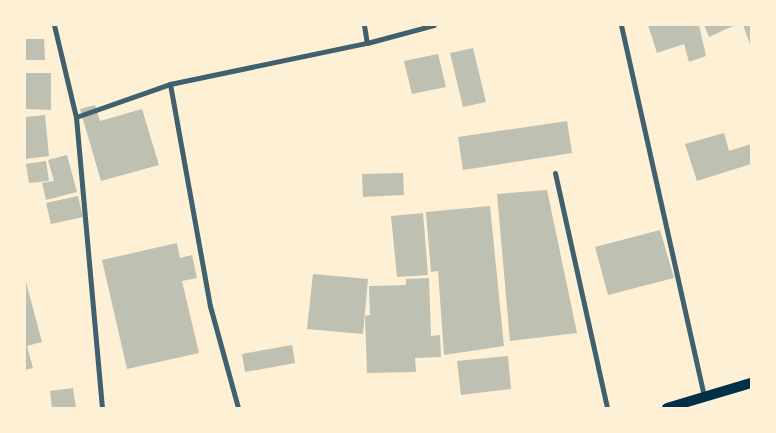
<!DOCTYPE html>
<style>
body{margin:0}
#map{position:relative;width:776px;height:433px;overflow:hidden;background:#fdf0d5;font-family:"DM Sans",sans-serif}
div>[style]{position:absolute}
.building>*{inset:0;background:#bec0b2}
.minor>*{height:5px;margin:-2.5px;padding:0 2.5px;transform-origin:2.5px;border-radius:2.5px;background:#3f606c}
.secondary>*{height:10px;margin:-5px;padding:0 5px;transform-origin:5px;border-radius:5px;background:#003049}
span{translate:-50% -50%;white-space:nowrap;text-align:center;line-height:1.15;-webkit-text-stroke:5px #fdf0d5;paint-order:stroke}
.frame{position:absolute;inset:0;border:26px solid #fdf0d5;pointer-events:none}
</style>
<div id="map">
<div class="building">
<div style="clip-path:polygon(648px 25px,699px 25px,706px 56px,689px 62px,684px 44px,657px 53px)"></div>
<div style="clip-path:polygon(704px 25px,735px 25px,709px 37px)"></div>
<div style="clip-path:polygon(743px 25px,751px 25px,751px 47px)"></div>
<div style="clip-path:polygon(25px 39px,44px 39px,45px 60px,25px 60px)"></div>
<div style="clip-path:polygon(473px 48px,486px 102px,463px 107px,450px 53px)"></div>
<div style="clip-path:polygon(438px 54px,446px 87px,412px 94px,404px 61px)"></div>
<div style="clip-path:polygon(26px 73px,51px 73px,51px 110px,26px 109px)"></div>
<div style="clip-path:polygon(95px 105px,100px 121px,142px 109px,159px 165px,101px 181px,80px 109px)"></div>
<div style="clip-path:polygon(45px 115px,49px 156px,25px 159px,25px 117px)"></div>
<div style="clip-path:polygon(567px 121px,572px 153px,463px 170px,458px 137px)"></div>
<div style="clip-path:polygon(724px 133px,729px 151px,751px 144px,751px 164px,697px 181px,685px 144px)"></div>
<div style="clip-path:polygon(67px 155px,77px 192px,46px 200px,42px 183px,54px 181px,48px 160px)"></div>
<div style="clip-path:polygon(46px 161px,49px 181px,29px 183px,26px 164px)"></div>
<div style="clip-path:polygon(403px 173px,404px 195px,363px 197px,362px 174px)"></div>
<div style="clip-path:polygon(547px 190px,577px 333px,510px 341px,497px 194px)"></div>
<div style="clip-path:polygon(78px 196px,83px 217px,51px 224px,46px 203px)"></div>
<div style="clip-path:polygon(490px 206px,504px 346px,444px 355px,438px 271px,431px 272px,426px 212px)"></div>
<div style="clip-path:polygon(423px 213px,428px 275px,397px 277px,391px 216px)"></div>
<div style="clip-path:polygon(660px 230px,674px 278px,608px 295px,595px 247px)"></div>
<div style="clip-path:polygon(177px 243px,180px 258px,192px 255px,197px 278px,182px 281px,199px 353px,127px 369px,102px 260px)"></div>
<div style="clip-path:polygon(313px 274px,368px 279px,363px 334px,307px 329px)"></div>
<div style="clip-path:polygon(25px 278px,42px 342px,27px 346px,33px 368px,25px 370px)"></div>
<div style="clip-path:polygon(429px 278px,431px 336px,440px 335px,441px 357px,415px 358px,416px 372px,367px 373px,365px 316px,370px 315px,369px 286px,406px 285px,406px 279px)"></div>
<div style="clip-path:polygon(292px 345px,295px 363px,245px 372px,242px 354px)"></div>
<div style="clip-path:polygon(508px 356px,511px 389px,461px 395px,457px 361px)"></div>
<div style="clip-path:polygon(73px 388px,76px 408px,52px 408px,50px 391px)"></div>
</div>
<div class="minor">
<div style="left:54px;top:25px;width:95px;rotate:76.6deg"></div>
<div style="left:76px;top:117px;width:292px;rotate:84.9deg"></div>
<div style="left:364px;top:25px;width:18px;rotate:81deg"></div>
<div style="left:621px;top:25px;width:381px;rotate:77.4deg"></div>
<div style="left:170px;top:84px;width:226px;rotate:79.8deg"></div>
<div style="left:210px;top:306px;width:106px;rotate:74.6deg"></div>
<div style="left:76px;top:117px;width:100px;rotate:-19.3deg"></div>
<div style="left:170px;top:84px;width:201px;rotate:-11.8deg"></div>
<div style="left:367px;top:43px;width:69px;rotate:-15deg"></div>
<div style="left:555px;top:173px;width:241px;rotate:77.5deg"></div>
</div>
<div class="secondary">
<div style="left:667px;top:408px;width:88px;rotate:-16.6deg"></div>
</div>
<div class="frame"></div>
</div>
